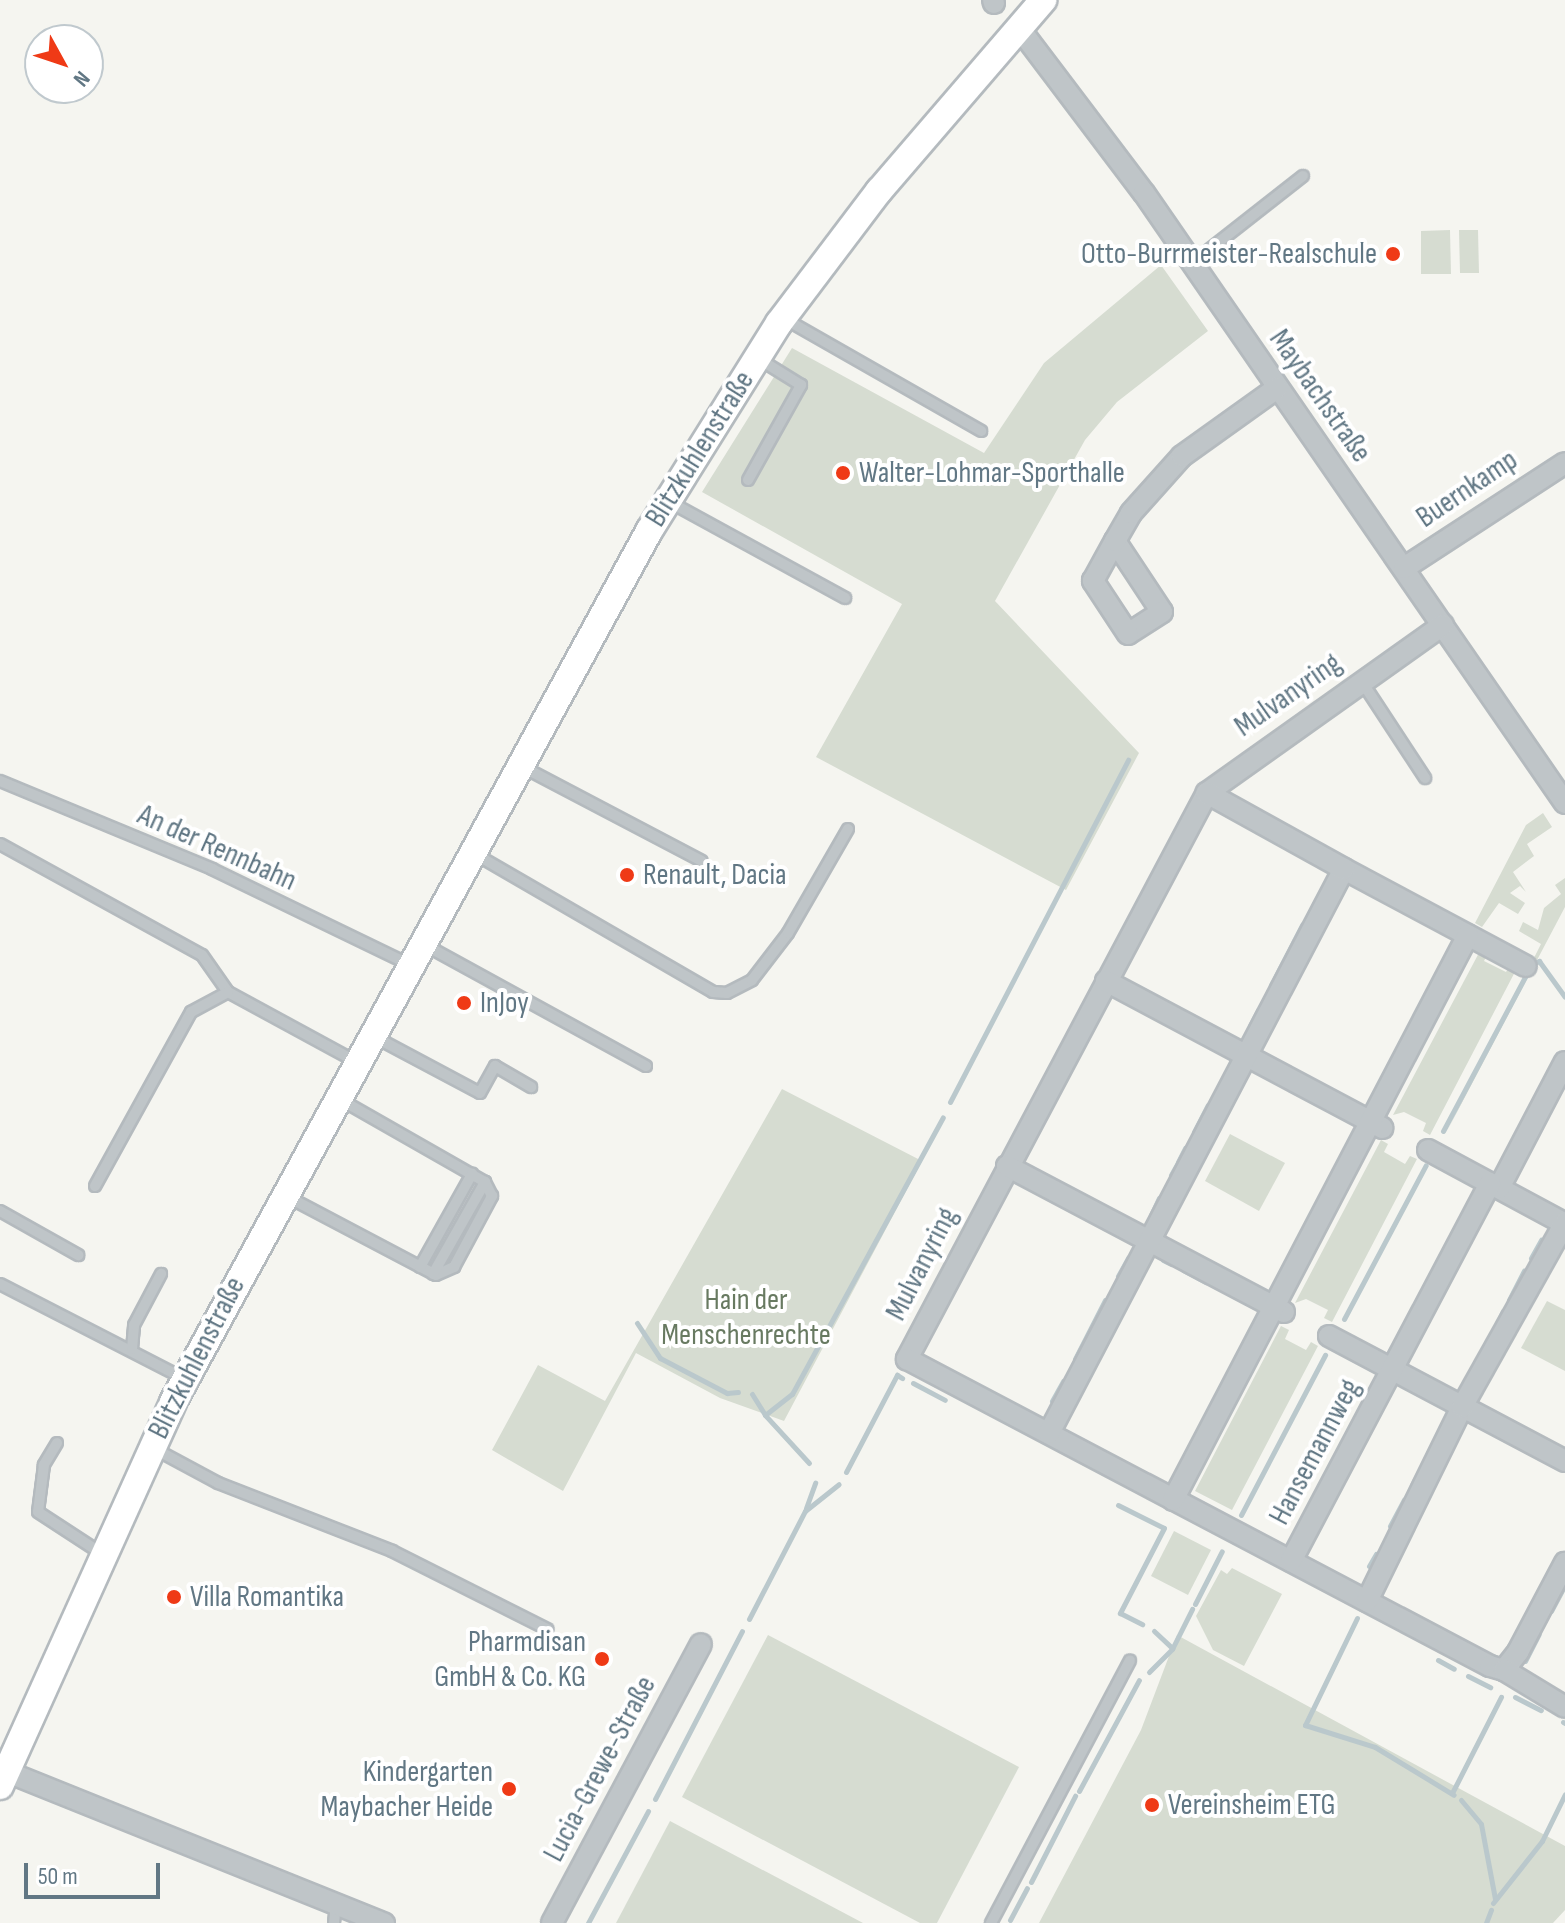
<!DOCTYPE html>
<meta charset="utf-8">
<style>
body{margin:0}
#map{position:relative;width:1565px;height:1923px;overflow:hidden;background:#f5f5f0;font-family:"Sofia Sans Condensed",sans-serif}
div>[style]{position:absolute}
.green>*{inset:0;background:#d6dcd1}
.stream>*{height:5px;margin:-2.5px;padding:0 2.5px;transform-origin:2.5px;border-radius:2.5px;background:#bac8cc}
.roads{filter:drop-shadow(2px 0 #b4babe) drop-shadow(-2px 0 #b4babe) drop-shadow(0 2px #b4babe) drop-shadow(0 -2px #b4babe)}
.lane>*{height:10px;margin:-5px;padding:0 5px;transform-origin:5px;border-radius:5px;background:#bfc5c8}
.street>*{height:20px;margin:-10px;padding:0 10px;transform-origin:10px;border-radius:10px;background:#bfc5c8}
.secondary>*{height:26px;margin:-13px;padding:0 13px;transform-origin:13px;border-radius:13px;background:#fff}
.dots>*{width:22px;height:22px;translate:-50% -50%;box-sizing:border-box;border:4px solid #fff;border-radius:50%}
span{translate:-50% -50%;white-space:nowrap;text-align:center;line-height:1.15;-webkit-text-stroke:8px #fff;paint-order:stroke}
.poi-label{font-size:30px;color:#617784}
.right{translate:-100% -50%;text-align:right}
.left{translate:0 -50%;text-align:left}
.street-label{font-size:30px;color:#617784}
.park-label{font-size:30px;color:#687a61}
.north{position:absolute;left:24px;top:24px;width:80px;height:80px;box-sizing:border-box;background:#fff;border:2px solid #c0c9ce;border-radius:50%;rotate:130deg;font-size:22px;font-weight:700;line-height:32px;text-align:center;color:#617784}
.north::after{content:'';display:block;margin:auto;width:28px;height:36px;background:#ef3a16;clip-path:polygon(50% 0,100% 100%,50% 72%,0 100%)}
.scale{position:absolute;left:24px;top:1863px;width:136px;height:36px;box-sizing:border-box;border:4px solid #617784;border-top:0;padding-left:10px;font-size:24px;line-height:28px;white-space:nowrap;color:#617784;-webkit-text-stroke:6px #fff;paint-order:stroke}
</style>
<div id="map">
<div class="green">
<div style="clip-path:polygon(1450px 230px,1451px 274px,1421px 274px,1421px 231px)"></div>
<div style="clip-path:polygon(1459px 230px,1478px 230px,1479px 273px,1460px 273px)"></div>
<div style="clip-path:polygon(1161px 265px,1208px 331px,1117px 402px,1085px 440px,995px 601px,1139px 753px,1066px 890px,816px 757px,902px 604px,702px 492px,792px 348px,984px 453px,1044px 363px)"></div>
<div style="clip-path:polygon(1543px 813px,1552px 827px,1527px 844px,1534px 856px,1513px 872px,1526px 892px,1520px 886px,1510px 893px,1525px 903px,1518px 914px,1499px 903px,1482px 927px,1475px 923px,1526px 825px)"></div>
<div style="clip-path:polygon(1565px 878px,1565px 907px,1446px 1133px,1541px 944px,1519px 931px,1523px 922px,1538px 930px,1544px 908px,1561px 894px,1555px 885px)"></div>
<div style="clip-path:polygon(1481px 949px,1488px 953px,1484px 961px,1506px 972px,1510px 965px,1517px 968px,1430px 1135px,1423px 1131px,1426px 1123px,1404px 1112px,1393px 1115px)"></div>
<div style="clip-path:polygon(782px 1089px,922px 1161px,784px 1421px,720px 1398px,636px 1353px,563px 1491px,492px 1450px,538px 1365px,605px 1401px)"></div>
<div style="clip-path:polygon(1230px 1134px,1285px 1163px,1259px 1211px,1205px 1181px)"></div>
<div style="clip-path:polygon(1381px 1140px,1388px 1144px,1384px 1152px,1405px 1164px,1410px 1156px,1417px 1159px,1332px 1322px,1324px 1318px,1328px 1310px,1306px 1299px,1295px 1303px)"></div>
<div style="clip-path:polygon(1547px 1301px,1565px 1310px,1565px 1371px,1521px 1348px)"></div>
<div style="clip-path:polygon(1281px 1326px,1289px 1330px,1285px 1339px,1306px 1350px,1311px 1342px,1318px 1346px,1232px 1510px,1195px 1491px)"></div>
<div style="clip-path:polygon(1174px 1531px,1211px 1550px,1188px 1595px,1151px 1576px)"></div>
<div style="clip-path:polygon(1232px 1568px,1282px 1594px,1244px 1666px,1213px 1650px,1196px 1616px,1221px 1570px,1227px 1574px)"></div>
<div style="clip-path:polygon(768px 1635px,1019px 1767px,937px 1923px,920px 1923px,682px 1797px)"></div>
<div style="clip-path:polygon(1177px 1635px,1565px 1846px,1565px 1910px,1553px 1923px,1039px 1923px,1141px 1730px)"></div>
<div style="clip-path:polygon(670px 1821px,863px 1923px,616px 1923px)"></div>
</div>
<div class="stream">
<div style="left:1313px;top:906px;width:21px;rotate:-62deg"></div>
<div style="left:1532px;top:964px;width:8px;rotate:-23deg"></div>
<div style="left:1539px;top:961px;width:44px;rotate:54.2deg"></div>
<div style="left:1271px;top:985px;width:68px;rotate:-62.7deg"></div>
<div style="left:1250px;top:1026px;width:18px;rotate:-63deg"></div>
<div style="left:950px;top:1102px;width:386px;rotate:-62.5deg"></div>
<div style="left:1443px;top:1131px;width:179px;rotate:-62deg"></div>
<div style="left:1194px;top:1132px;width:30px;rotate:-63deg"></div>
<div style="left:1178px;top:1162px;width:16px;rotate:-63deg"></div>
<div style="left:1171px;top:1175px;width:13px;rotate:-61deg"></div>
<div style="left:1151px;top:1215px;width:19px;rotate:-65deg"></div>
<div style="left:1531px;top:1258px;width:21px;rotate:-61deg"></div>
<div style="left:1163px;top:1260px;width:9px;rotate:27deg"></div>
<div style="left:1183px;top:1270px;width:26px;rotate:28deg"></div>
<div style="left:1118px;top:1276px;width:21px;rotate:-61deg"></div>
<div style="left:1509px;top:1300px;width:33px;rotate:-63deg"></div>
<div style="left:1344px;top:1319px;width:174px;rotate:-62deg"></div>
<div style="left:637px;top:1323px;width:42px;rotate:56.7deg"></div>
<div style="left:660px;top:1358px;width:76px;rotate:27.6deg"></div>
<div style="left:727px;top:1393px;width:11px;rotate:-5deg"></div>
<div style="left:1495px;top:1328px;width:19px;rotate:-65deg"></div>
<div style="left:1075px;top:1359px;width:66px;rotate:-63deg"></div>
<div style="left:913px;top:1383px;width:36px;rotate:28deg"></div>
<div style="left:752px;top:1394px;width:25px;rotate:58deg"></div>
<div style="left:1052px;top:1401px;width:23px;rotate:-61deg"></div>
<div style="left:809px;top:1463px;width:65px;rotate:-132.5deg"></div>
<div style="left:765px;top:1415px;width:34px;rotate:-38deg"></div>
<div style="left:792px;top:1394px;width:315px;rotate:-61.4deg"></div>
<div style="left:846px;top:1472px;width:110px;rotate:-62.3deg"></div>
<div style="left:897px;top:1375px;width:6px;rotate:31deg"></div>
<div style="left:1412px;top:1485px;width:24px;rotate:-62deg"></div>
<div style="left:1118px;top:1505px;width:51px;rotate:26.6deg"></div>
<div style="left:1164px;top:1528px;width:96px;rotate:117.4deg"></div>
<div style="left:1120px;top:1613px;width:25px;rotate:27deg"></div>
<div style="left:806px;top:1508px;width:27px;rotate:-70deg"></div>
<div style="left:1241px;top:1515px;width:181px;rotate:-62.3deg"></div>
<div style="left:1390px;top:1526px;width:30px;rotate:-62deg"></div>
<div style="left:1369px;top:1566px;width:14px;rotate:-60deg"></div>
<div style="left:1195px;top:1604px;width:59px;rotate:-63deg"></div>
<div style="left:1551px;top:1611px;width:27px;rotate:-62deg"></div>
<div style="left:1357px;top:1618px;width:119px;rotate:115.9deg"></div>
<div style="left:1305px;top:1725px;width:73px;rotate:17.4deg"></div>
<div style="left:1375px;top:1747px;width:92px;rotate:31.3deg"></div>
<div style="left:749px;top:1619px;width:122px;rotate:-62.6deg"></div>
<div style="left:805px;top:1511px;width:43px;rotate:-38.5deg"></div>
<div style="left:1154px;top:1631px;width:25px;rotate:43deg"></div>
<div style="left:1438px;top:1660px;width:18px;rotate:29deg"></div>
<div style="left:1525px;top:1661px;width:30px;rotate:-63deg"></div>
<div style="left:1149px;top:1672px;width:33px;rotate:-45deg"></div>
<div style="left:1172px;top:1649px;width:45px;rotate:-63.4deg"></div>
<div style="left:1468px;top:1676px;width:25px;rotate:27deg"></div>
<div style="left:1515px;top:1697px;width:29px;rotate:27deg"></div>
<div style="left:1563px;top:1722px;width:2px;rotate:27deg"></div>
<div style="left:1079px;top:1791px;width:126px;rotate:-61.6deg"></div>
<div style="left:1452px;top:1793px;width:108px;rotate:-63deg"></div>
<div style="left:655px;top:1799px;width:189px;rotate:-62.6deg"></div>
<div style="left:1461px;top:1800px;width:31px;rotate:50deg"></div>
<div style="left:1481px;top:1824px;width:76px;rotate:79.4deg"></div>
<div style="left:1031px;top:1882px;width:97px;rotate:-62.9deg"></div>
<div style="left:1493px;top:1903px;width:79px;rotate:-51.7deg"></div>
<div style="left:1542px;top:1841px;width:52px;rotate:-63.9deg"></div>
<div style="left:1010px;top:1920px;width:36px;rotate:-62deg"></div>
<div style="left:588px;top:1923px;width:127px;rotate:-61.8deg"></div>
<div style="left:1486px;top:1923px;width:14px;rotate:-69deg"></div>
</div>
<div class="roads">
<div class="lane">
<div style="left:1192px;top:263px;width:141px;rotate:-38.1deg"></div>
<div style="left:785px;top:319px;width:226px;rotate:29.7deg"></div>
<div style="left:748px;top:480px;width:109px;rotate:-60.8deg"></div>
<div style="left:801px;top:385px;width:49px;rotate:-148.2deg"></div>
<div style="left:668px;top:501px;width:202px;rotate:28.7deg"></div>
<div style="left:1362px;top:682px;width:115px;rotate:56.7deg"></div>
<div style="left:521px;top:766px;width:204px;rotate:27.7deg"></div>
<div style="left:0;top:781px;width:230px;rotate:22.5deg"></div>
<div style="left:212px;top:869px;width:221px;rotate:25.8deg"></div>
<div style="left:0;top:844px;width:230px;rotate:28.8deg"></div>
<div style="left:202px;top:955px;width:45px;rotate:54.9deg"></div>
<div style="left:228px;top:992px;width:147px;rotate:28.5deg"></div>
<div style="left:475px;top:854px;width:275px;rotate:30.1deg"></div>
<div style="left:713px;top:992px;width:14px;rotate:4deg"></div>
<div style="left:727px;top:993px;width:28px;rotate:-27deg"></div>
<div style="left:752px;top:980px;width:59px;rotate:-52.5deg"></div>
<div style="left:788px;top:933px;width:120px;rotate:-60deg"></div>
<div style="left:425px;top:945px;width:252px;rotate:28.7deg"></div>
<div style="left:373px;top:1036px;width:121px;rotate:28deg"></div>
<div style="left:480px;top:1093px;width:31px;rotate:-61deg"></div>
<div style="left:495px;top:1066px;width:42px;rotate:30.3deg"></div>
<div style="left:95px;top:1186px;width:199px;rotate:-61.1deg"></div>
<div style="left:191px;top:1012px;width:42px;rotate:-28.4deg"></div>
<div style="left:288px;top:1197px;width:167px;rotate:27.8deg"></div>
<div style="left:436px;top:1275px;width:20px;rotate:-24deg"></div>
<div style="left:454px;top:1267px;width:81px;rotate:-61.8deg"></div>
<div style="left:492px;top:1196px;width:16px;rotate:-117deg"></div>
<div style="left:485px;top:1182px;width:169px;rotate:-150.3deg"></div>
<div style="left:0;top:1211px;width:90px;rotate:29.4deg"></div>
<div style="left:420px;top:1267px;width:107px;rotate:-60.8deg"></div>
<div style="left:433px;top:1274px;width:106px;rotate:-60.5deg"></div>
<div style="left:0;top:1284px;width:206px;rotate:27.2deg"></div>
<div style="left:132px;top:1349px;width:24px;rotate:-85deg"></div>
<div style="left:134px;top:1325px;width:58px;rotate:-62.1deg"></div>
<div style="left:57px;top:1443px;width:26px;rotate:121deg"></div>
<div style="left:44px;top:1465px;width:47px;rotate:97.3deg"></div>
<div style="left:38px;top:1512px;width:75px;rotate:33.1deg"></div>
<div style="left:153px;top:1448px;width:74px;rotate:28.3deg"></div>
<div style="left:218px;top:1483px;width:187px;rotate:21.3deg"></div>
<div style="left:392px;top:1551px;width:174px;rotate:26.7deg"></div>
<div style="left:334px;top:1923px;width:19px;rotate:-84deg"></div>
<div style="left:991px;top:1923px;width:297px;rotate:-62.1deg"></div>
</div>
<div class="street">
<div style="left:993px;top:0;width:3px;rotate:72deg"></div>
<div style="left:1019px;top:28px;width:207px;rotate:52.9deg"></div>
<div style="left:1144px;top:193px;width:741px;rotate:55.39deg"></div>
<div style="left:1115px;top:541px;width:85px;rotate:56.5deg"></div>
<div style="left:1162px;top:612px;width:40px;rotate:147.1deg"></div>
<div style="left:1128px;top:634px;width:64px;rotate:-123.4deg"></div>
<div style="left:1093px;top:581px;width:46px;rotate:-61.2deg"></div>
<div style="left:1115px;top:541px;width:32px;rotate:-60deg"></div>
<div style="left:1131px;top:513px;width:76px;rotate:-48.2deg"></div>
<div style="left:1182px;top:456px;width:117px;rotate:-35.6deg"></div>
<div style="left:1404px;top:568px;width:192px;rotate:-33.1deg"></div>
<div style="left:1443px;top:625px;width:290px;rotate:144.6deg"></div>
<div style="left:1207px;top:793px;width:641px;rotate:117.93deg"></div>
<div style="left:907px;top:1359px;width:659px;rotate:27.77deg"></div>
<div style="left:1490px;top:1666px;width:15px;rotate:16deg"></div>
<div style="left:1504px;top:1670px;width:23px;rotate:-52deg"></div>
<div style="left:1518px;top:1652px;width:101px;rotate:-62.2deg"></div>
<div style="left:1344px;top:869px;width:206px;rotate:28.1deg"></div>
<div style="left:1106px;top:981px;width:313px;rotate:28deg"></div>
<div style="left:1428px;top:1150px;width:150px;rotate:28.3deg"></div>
<div style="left:1007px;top:1166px;width:313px;rotate:27.8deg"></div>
<div style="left:1499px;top:1188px;width:142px;rotate:-62.4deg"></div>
<div style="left:1329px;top:1336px;width:267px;rotate:27.9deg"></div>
<div style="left:1049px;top:1433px;width:636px;rotate:-62.39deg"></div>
<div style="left:1344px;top:869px;width:157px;rotate:-151deg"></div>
<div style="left:1173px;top:1500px;width:637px;rotate:-62.43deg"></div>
<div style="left:1291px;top:1561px;width:427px;rotate:-62.2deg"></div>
<div style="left:1367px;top:1601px;width:216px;rotate:-63.9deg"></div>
<div style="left:1462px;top:1407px;width:211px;rotate:-60.8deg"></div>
<div style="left:1504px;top:1670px;width:71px;rotate:31.2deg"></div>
<div style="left:0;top:1769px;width:414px;rotate:21.9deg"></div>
<div style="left:552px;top:1923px;width:316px;rotate:-61.9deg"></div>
</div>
<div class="secondary">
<div style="left:0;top:1786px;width:421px;rotate:-65.7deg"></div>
<div style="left:173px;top:1402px;width:993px;rotate:-61.34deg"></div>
<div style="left:649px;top:531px;width:245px;rotate:-58deg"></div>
<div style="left:779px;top:323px;width:166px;rotate:-52.9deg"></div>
<div style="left:879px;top:191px;width:252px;rotate:-49.3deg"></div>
</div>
</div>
<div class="dots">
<div style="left:1393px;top:254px;background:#ef3a16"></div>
<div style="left:843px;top:473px;background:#ef3a16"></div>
<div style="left:627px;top:875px;background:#ef3a16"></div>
<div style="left:464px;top:1003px;background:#ef3a16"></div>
<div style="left:174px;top:1597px;background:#ef3a16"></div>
<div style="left:602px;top:1659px;background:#ef3a16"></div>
<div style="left:509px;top:1789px;background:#ef3a16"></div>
<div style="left:1152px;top:1805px;background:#ef3a16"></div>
</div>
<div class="poi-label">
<span class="right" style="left:1377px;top:254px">Otto-Burrmeister-Realschule</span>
<span class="left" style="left:859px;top:473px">Walter-Lohmar-Sporthalle</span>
<span class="left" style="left:643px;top:875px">Renault, Dacia</span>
<span class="left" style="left:480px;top:1003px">InJoy</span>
<span class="left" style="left:190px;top:1597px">Villa Romantika</span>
<span class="right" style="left:586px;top:1659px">Pharmdisan<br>GmbH &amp; Co. KG</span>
<span class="right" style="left:493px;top:1789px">Kindergarten<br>Maybacher Heide</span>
<span class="left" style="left:1168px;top:1805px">Vereinsheim ETG</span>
</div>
<div class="street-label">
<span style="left:1320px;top:396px;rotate:55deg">Maybachstraße</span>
<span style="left:700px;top:449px;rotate:-58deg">Blitzkuhlenstraße</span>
<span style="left:1467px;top:489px;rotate:-34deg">Buernkamp</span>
<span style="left:1288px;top:695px;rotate:-35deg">Mulvanyring</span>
<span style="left:217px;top:848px;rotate:24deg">An der Rennbahn</span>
<span style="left:922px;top:1264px;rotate:-63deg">Mulvanyring</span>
<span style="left:197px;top:1358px;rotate:-63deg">Blitzkuhlenstraße</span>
<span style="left:1315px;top:1452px;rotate:-62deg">Hansemannweg</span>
<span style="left:600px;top:1769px;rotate:-62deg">Lucia-Grewe-Straße</span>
</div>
<div class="park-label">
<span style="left:746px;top:1317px">Hain der<br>Menschenrechte</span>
</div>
<div class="north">N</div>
<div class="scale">50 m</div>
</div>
